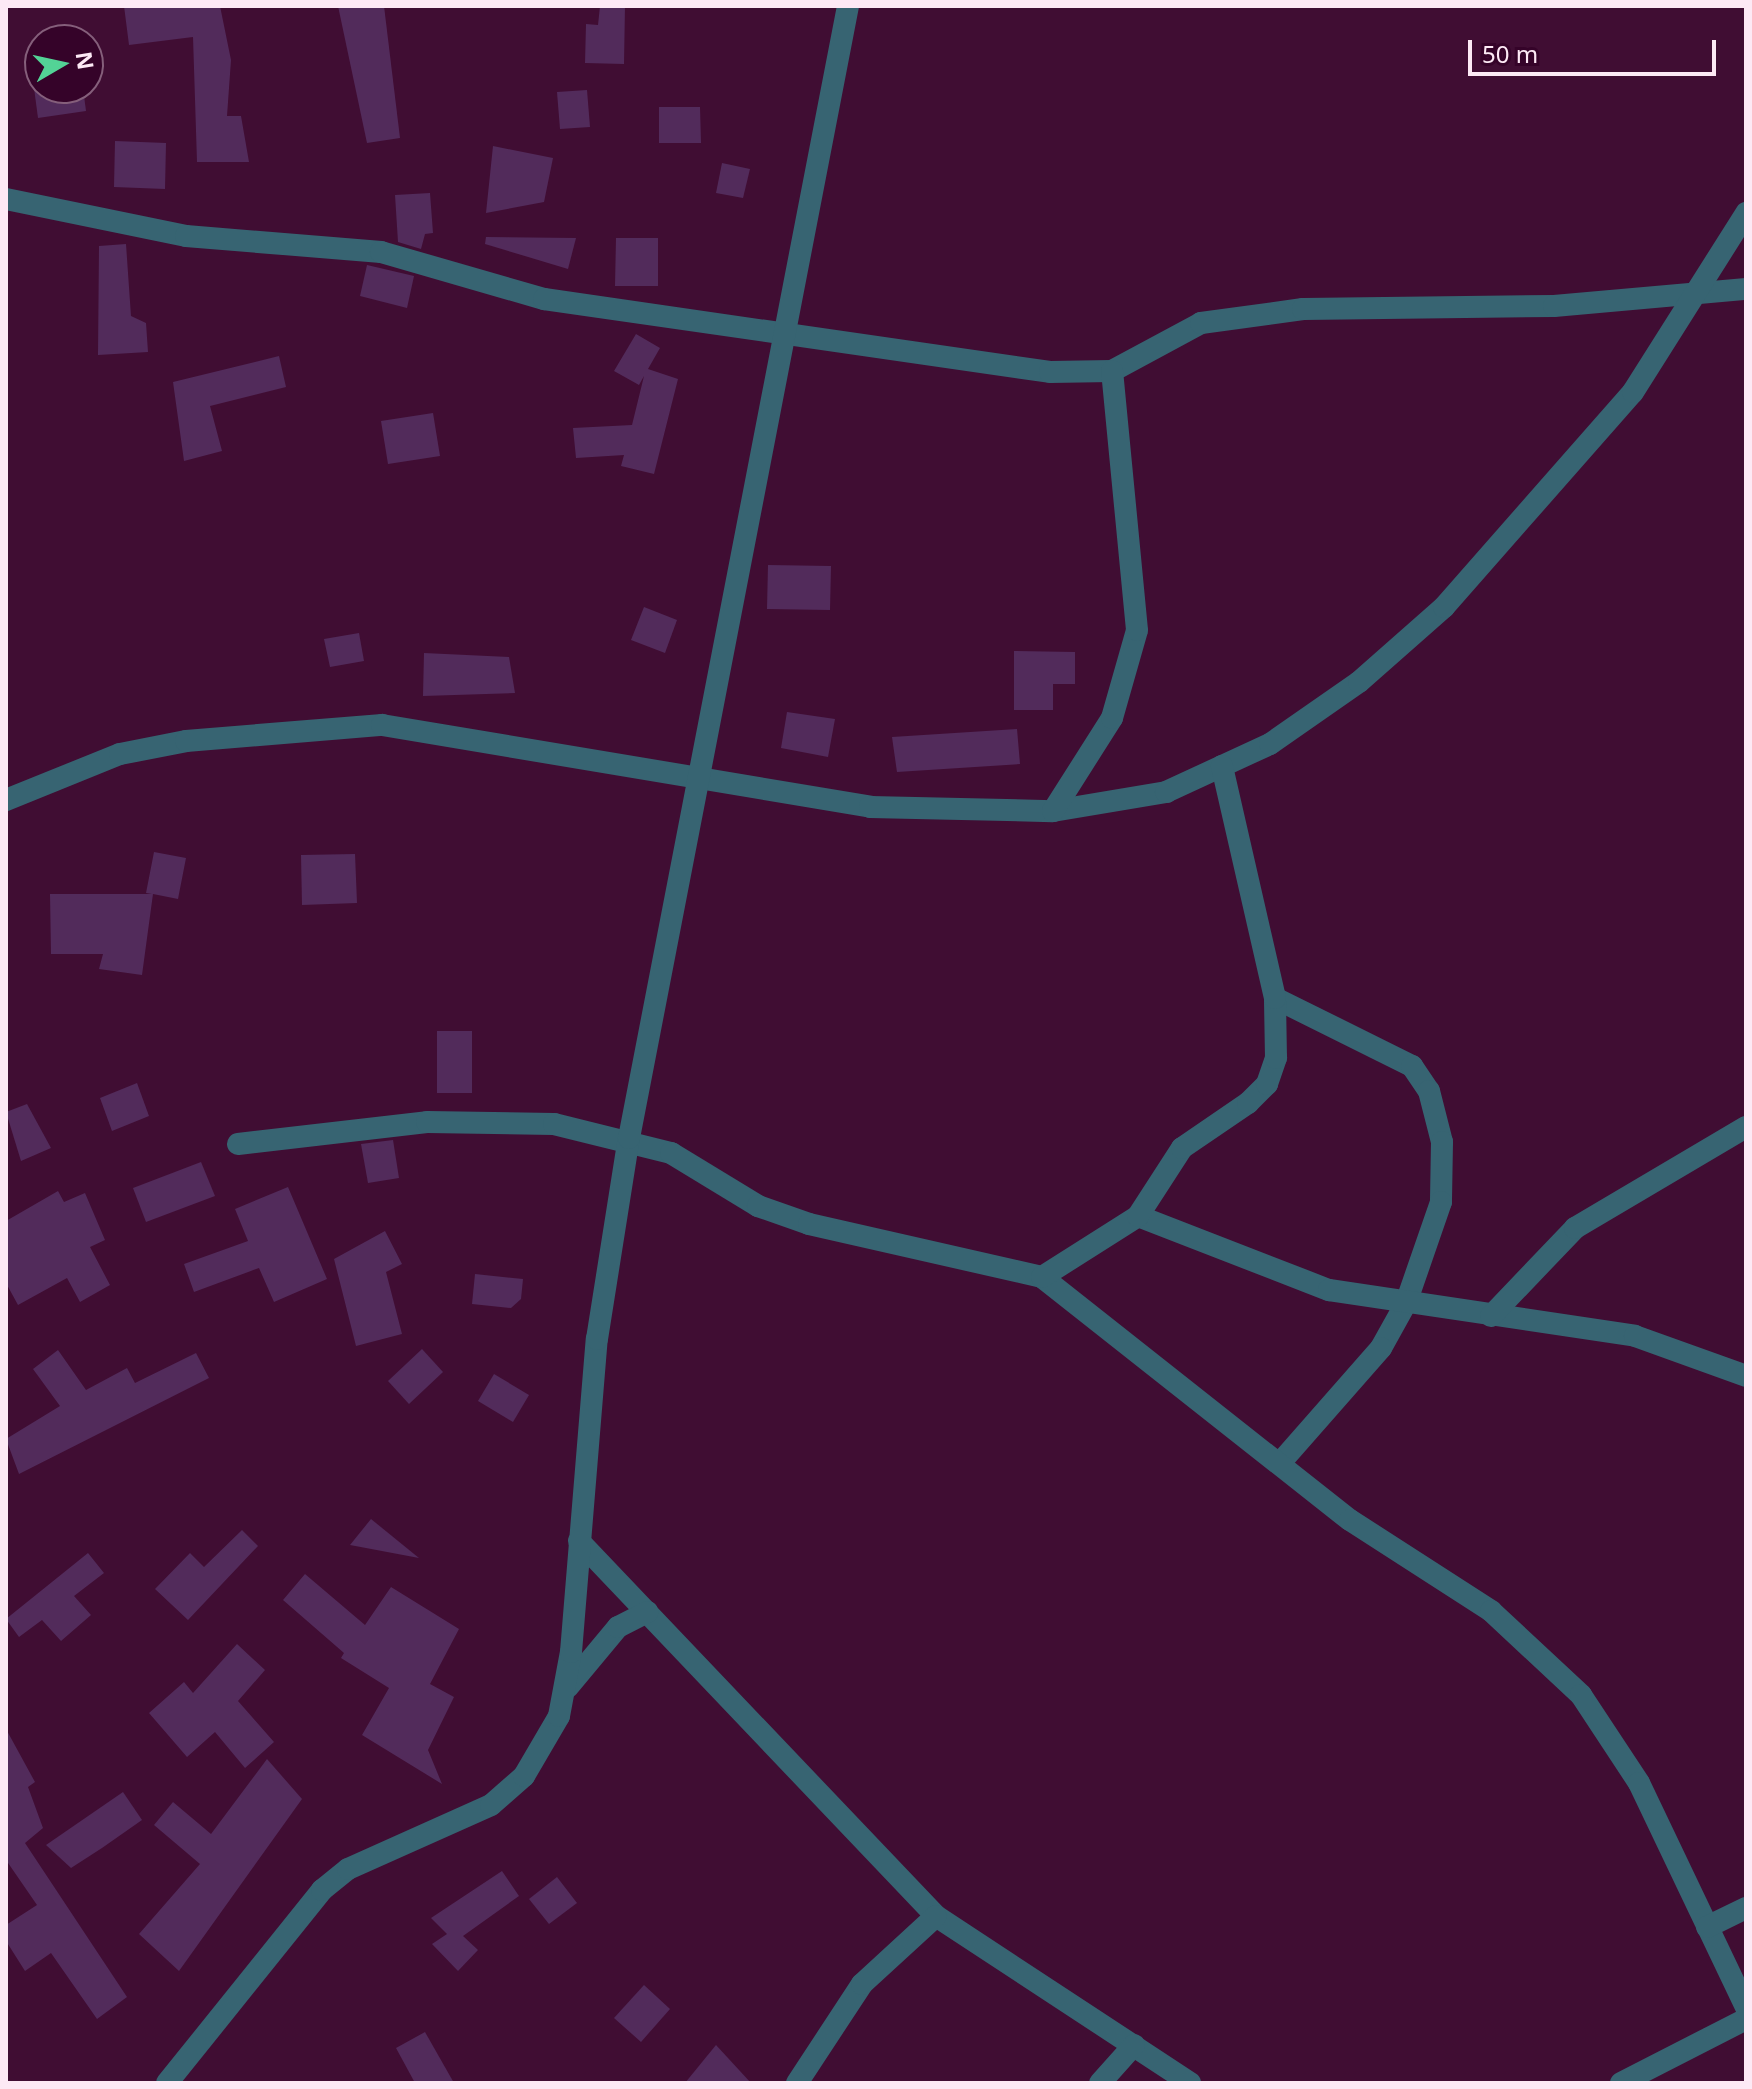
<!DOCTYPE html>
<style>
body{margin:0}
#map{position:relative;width:1752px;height:2089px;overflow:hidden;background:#400d33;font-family:"Noto Sans",sans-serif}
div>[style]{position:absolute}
.building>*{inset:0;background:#522b5b}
.minor>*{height:22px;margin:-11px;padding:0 11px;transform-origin:11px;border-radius:11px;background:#376472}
span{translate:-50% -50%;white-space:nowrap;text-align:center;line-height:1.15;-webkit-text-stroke:6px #350329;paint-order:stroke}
.frame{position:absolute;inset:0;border:8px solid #fde9f5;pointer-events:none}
.north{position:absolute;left:24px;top:24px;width:80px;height:80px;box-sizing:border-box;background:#350329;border:2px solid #855f7b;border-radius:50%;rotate:81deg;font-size:22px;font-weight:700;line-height:32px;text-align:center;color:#fde9f5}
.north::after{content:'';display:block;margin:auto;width:28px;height:36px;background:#53d396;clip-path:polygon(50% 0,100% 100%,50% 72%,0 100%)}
.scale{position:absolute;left:1468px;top:40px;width:248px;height:36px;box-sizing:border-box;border:4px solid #fde9f5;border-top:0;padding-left:10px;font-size:24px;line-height:28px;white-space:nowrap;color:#fde9f5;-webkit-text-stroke:6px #350329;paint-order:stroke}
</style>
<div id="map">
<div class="building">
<div style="clip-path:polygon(124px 6px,220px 6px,231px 60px,227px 116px,241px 116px,249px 162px,197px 162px,193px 37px,129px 45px)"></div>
<div style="clip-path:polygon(338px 6px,384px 6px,400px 138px,367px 143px)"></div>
<div style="clip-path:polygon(600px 6px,625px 6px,624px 64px,585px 63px,586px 24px,598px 25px)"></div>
<div style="clip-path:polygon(34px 88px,83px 88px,86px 111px,38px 118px)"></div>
<div style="clip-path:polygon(587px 90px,590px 127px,560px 129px,557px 92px)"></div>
<div style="clip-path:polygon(659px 107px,700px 107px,701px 143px,659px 143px)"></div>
<div style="clip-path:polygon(115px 141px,166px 143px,165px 189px,114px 187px)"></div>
<div style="clip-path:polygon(493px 146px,553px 158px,544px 202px,486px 213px)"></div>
<div style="clip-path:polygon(722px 163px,750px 169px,743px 198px,716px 193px)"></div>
<div style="clip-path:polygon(430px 193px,433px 233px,425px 234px,421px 249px,398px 242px,395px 195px)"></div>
<div style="clip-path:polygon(486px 237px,576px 238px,568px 269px,485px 244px)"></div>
<div style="clip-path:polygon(616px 238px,658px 238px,658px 286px,615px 286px)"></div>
<div style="clip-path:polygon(126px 244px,131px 316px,146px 323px,148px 352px,98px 355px,99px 246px)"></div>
<div style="clip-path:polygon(367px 265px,414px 276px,407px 308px,360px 296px)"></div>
<div style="clip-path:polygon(636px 334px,660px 348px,648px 369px,678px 379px,654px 474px,621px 466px,624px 455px,576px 458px,573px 428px,632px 425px,644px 376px,639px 385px,614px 371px)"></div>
<div style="clip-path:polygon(279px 356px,286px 387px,210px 406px,222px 451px,184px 461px,173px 382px)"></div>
<div style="clip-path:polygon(433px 413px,440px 456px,388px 464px,381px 421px)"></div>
<div style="clip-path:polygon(768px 565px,831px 566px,830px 610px,767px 609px)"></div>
<div style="clip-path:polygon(644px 607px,677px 620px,665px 653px,631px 640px)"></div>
<div style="clip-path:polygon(359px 633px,364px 661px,330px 667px,324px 639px)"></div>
<div style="clip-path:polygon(1014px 651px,1075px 652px,1075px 684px,1053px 684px,1053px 710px,1014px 710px)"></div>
<div style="clip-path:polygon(424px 653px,509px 657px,515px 693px,423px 696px)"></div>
<div style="clip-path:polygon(787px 712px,835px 719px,828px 757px,781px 748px)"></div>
<div style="clip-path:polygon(1017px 729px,1020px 764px,897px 772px,892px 737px)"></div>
<div style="clip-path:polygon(154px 852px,186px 858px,178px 899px,153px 894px,142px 975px,99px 969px,103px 954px,51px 954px,50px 894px,152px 894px,146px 893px)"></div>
<div style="clip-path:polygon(355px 854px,357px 903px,302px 905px,301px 855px)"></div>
<div style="clip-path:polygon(437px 1031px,472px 1031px,472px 1093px,437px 1093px)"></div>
<div style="clip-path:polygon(137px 1083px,149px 1116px,112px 1131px,100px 1098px)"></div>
<div style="clip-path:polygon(27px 1104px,51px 1148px,21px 1161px,6px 1112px)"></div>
<div style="clip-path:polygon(393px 1140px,399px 1178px,368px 1183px,361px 1144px)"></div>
<div style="clip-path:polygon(201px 1162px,215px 1196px,146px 1222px,133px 1188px)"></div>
<div style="clip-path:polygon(288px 1187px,327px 1279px,274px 1302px,259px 1268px,194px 1292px,184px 1264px,248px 1241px,235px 1209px)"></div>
<div style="clip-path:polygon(58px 1191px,64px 1202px,85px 1193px,105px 1240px,90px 1247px,110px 1285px,80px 1302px,67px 1278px,18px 1305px,6px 1283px,6px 1221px)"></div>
<div style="clip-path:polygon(385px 1231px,402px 1264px,386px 1272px,402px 1334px,356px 1346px,334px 1259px)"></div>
<div style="clip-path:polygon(475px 1274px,523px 1279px,521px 1299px,511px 1308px,472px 1304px)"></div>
<div style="clip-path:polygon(422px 1349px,443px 1372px,409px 1404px,388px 1381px)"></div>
<div style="clip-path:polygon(58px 1350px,86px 1390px,127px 1368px,135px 1383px,196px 1353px,209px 1378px,19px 1474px,6px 1439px,60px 1406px,33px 1369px)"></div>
<div style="clip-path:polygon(494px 1374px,529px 1395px,513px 1422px,478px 1401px)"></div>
<div style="clip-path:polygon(371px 1519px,419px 1558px,350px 1545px)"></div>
<div style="clip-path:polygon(242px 1530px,258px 1546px,188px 1620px,155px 1589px,190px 1553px,204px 1567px)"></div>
<div style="clip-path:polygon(88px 1553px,104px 1573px,74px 1596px,91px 1615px,61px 1641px,42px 1620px,19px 1637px,6px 1619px)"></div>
<div style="clip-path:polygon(305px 1574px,365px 1625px,391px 1587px,459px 1629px,430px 1684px,454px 1697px,428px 1750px,442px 1784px,362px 1735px,389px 1688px,341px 1658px,344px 1653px,283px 1600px)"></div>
<div style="clip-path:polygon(237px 1644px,265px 1670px,238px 1701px,274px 1742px,245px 1768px,215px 1732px,187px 1757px,149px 1713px,184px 1682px,193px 1693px)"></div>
<div style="clip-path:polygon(6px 1729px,35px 1782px,28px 1787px,43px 1828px,25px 1843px,127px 1997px,97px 2019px,51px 1953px,25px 1971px,6px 1941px,6px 1925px,37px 1905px,6px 1860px)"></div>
<div style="clip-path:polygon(267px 1759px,302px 1799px,179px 1971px,139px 1934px,200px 1864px,154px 1825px,173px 1802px,211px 1834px)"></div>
<div style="clip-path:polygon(123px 1792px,142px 1820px,102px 1848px,71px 1868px,46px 1845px)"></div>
<div style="clip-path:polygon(502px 1871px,519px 1896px,463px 1936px,478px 1950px,458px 1971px,432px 1944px,447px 1934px,431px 1918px)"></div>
<div style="clip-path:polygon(557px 1877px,577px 1903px,549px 1924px,529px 1899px)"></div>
<div style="clip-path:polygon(644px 1985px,670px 2009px,641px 2042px,614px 2018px)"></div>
<div style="clip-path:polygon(425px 2032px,454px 2083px,415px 2083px,396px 2048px)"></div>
<div style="clip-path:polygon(716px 2045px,751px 2083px,685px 2083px)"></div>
</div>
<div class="minor">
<div style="left:6px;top:199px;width:184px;rotate:11.6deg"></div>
<div style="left:186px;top:236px;width:196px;rotate:4.7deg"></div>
<div style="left:381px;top:252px;width:170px;rotate:16.1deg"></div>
<div style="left:544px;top:299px;width:511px;rotate:8.21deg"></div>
<div style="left:1050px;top:372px;width:62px;rotate:-0.9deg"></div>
<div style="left:1112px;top:371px;width:101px;rotate:-28.3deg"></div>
<div style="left:1201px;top:323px;width:103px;rotate:-7.8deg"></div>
<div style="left:1303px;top:309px;width:251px;rotate:-0.7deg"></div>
<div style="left:1554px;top:306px;width:193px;rotate:-5.1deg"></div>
<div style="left:6px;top:800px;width:123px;rotate:-22deg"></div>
<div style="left:120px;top:754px;width:67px;rotate:-11.1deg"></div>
<div style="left:186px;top:741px;width:197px;rotate:-4.7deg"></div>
<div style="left:382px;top:725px;width:495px;rotate:9.5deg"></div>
<div style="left:870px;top:807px;width:183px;rotate:1.3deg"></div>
<div style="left:1053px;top:811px;width:115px;rotate:-9.5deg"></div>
<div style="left:1166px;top:792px;width:115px;rotate:-24.8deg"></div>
<div style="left:1270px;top:744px;width:108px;rotate:-34.9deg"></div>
<div style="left:1359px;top:682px;width:113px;rotate:-41.4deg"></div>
<div style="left:1444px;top:607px;width:286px;rotate:-48.7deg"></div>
<div style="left:1633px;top:392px;width:212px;rotate:-57.7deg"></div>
<div style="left:1053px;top:811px;width:110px;rotate:-57.6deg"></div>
<div style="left:1112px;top:718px;width:91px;rotate:-74.1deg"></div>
<div style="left:1137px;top:630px;width:260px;rotate:-95.5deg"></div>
<div style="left:1275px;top:998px;width:153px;rotate:26.4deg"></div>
<div style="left:1412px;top:1066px;width:30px;rotate:56deg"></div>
<div style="left:1429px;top:1091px;width:53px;rotate:75.7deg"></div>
<div style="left:1442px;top:1142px;width:60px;rotate:91deg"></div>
<div style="left:1441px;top:1202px;width:107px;rotate:109.1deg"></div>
<div style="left:1406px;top:1303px;width:51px;rotate:119.1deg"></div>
<div style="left:1381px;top:1348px;width:154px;rotate:131.3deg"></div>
<div style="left:238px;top:1144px;width:190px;rotate:-6.6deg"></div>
<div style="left:427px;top:1122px;width:127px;rotate:0.9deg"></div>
<div style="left:554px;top:1124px;width:121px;rotate:13.9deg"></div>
<div style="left:671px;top:1153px;width:102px;rotate:31.3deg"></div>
<div style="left:758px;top:1206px;width:54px;rotate:19.4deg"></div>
<div style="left:809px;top:1224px;width:239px;rotate:12.8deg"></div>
<div style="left:1042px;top:1277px;width:392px;rotate:38.3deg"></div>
<div style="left:1350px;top:1520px;width:168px;rotate:32.8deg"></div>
<div style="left:1491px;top:1611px;width:123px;rotate:43deg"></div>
<div style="left:1581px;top:1695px;width:105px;rotate:56.6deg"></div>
<div style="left:1639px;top:1783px;width:248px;rotate:64.5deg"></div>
<div style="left:1138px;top:1216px;width:205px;rotate:21.2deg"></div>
<div style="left:1329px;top:1290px;width:309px;rotate:8.5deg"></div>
<div style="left:1635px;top:1336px;width:118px;rotate:19.8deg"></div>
<div style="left:1042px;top:1277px;width:114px;rotate:-32.4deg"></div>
<div style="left:1138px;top:1216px;width:81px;rotate:-57.1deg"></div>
<div style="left:1182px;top:1148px;width:80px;rotate:-34.3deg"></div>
<div style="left:1248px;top:1103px;width:27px;rotate:-45deg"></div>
<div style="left:1267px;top:1084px;width:28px;rotate:-71deg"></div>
<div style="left:1276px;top:1058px;width:60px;rotate:-91deg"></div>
<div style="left:1275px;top:998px;width:238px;rotate:-102.9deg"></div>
<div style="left:1491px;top:1316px;width:122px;rotate:-46.3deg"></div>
<div style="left:1575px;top:1228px;width:199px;rotate:-30.6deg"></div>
<div style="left:579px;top:1541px;width:518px;rotate:46.41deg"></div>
<div style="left:936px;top:1916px;width:304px;rotate:33.3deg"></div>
<div style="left:568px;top:1687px;width:78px;rotate:-50.2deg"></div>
<div style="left:618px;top:1627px;width:33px;rotate:-27deg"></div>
<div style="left:1707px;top:1927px;width:43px;rotate:-26deg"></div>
<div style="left:167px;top:2083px;width:248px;rotate:-51.2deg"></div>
<div style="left:322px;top:1890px;width:33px;rotate:-39deg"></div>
<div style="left:348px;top:1869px;width:157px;rotate:-24.1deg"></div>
<div style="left:491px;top:1805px;width:44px;rotate:-41.3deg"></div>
<div style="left:524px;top:1776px;width:69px;rotate:-59.7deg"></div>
<div style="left:559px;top:1716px;width:65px;rotate:-79.4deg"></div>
<div style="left:571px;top:1652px;width:314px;rotate:-85.3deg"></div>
<div style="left:597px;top:1339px;width:204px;rotate:-81deg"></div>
<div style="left:629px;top:1138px;width:1153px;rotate:-79.05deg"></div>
<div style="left:797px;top:2083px;width:118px;rotate:-56.7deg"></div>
<div style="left:862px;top:1984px;width:100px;rotate:-42.6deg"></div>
<div style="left:1100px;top:2083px;width:51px;rotate:-48.2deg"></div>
<div style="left:1621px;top:2083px;width:140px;rotate:-27.1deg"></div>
</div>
<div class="frame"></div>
<div class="north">N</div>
<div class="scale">50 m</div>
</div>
